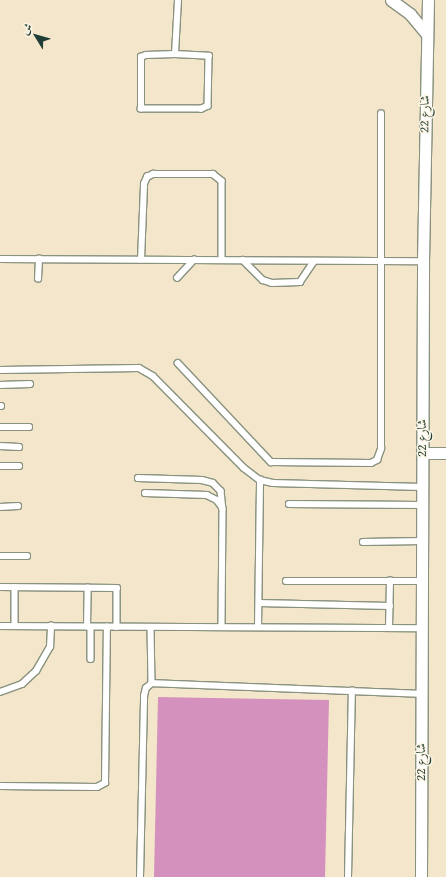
<!DOCTYPE html>
<meta charset="utf-8">
<style>
body{margin:0}
#map{position:relative;width:446px;height:877px;overflow:hidden;background:#f3e6ca;font-family:"Gentium Book Plus",Amiri,serif}
div>[style]{position:absolute}
.building>*{inset:0;background:#d591bd}
.roads{filter:drop-shadow(1px 0 #89927f) drop-shadow(-1px 0 #89927f) drop-shadow(0 1px #89927f) drop-shadow(0 -1px #89927f)}
.service>*{height:5.5px;margin:-2.75px;padding:0 2.75px;transform-origin:2.75px;border-radius:2.75px;background:#fff}
.minor>*{height:11px;margin:-5.5px;padding:0 5.5px;transform-origin:5.5px;border-radius:5.5px;background:#fff}
span{translate:-50% -50%;white-space:nowrap;text-align:center;line-height:1.15;-webkit-text-stroke:3px #fcf5e5;paint-order:stroke}
.street-label{font-size:13px;color:#1f3d34}
.north{position:absolute;left:16px;top:16px;width:40px;height:40px;-webkit-text-stroke:3px #fcf5e5;paint-order:stroke;rotate:307deg;font-size:11px;font-weight:700;line-height:16px;text-align:center;color:#1f3d34}
.north::after{content:'';display:block;margin:auto;width:14px;height:18px;background:#1f3d34;clip-path:polygon(50% 0,100% 100%,50% 72%,0 100%)}
</style>
<div id="map">
<div class="building">
<div style="clip-path:polygon(158px 697px,329px 700px,325px 877px,154px 877px)"></div>
</div>
<div class="roads">
<div class="service">
<div style="left:175px;top:54px;width:34px;rotate:3deg"></div>
<div style="left:209px;top:56px;width:50px;rotate:91.1deg"></div>
<div style="left:208px;top:106px;width:7px;rotate:153deg"></div>
<div style="left:202px;top:109px;width:61px;rotate:180deg"></div>
<div style="left:141px;top:109px;width:52px;rotate:-90deg"></div>
<div style="left:141px;top:57px;width:5px;rotate:-22deg"></div>
<div style="left:146px;top:55px;width:29px;rotate:-2deg"></div>
<div style="left:175px;top:54px;width:54px;rotate:-86.8deg"></div>
<div style="left:0;top:259px;width:423px;rotate:0.3deg"></div>
<div style="left:141px;top:260px;width:76px;rotate:-87.7deg"></div>
<div style="left:144px;top:184px;width:8px;rotate:-67deg"></div>
<div style="left:147px;top:177px;width:7px;rotate:-27deg"></div>
<div style="left:153px;top:174px;width:60px"></div>
<div style="left:213px;top:174px;width:11px;rotate:38deg"></div>
<div style="left:222px;top:181px;width:79px;rotate:90deg"></div>
<div style="left:243px;top:260px;width:28px;rotate:45deg"></div>
<div style="left:263px;top:280px;width:9px;rotate:18deg"></div>
<div style="left:272px;top:283px;width:28px;rotate:-2deg"></div>
<div style="left:300px;top:282px;width:25px;rotate:-56deg"></div>
<div style="left:177px;top:278px;width:25px;rotate:-47deg"></div>
<div style="left:38px;top:279px;width:20px;rotate:-87deg"></div>
<div style="left:178px;top:363px;width:136px;rotate:46.8deg"></div>
<div style="left:271px;top:462px;width:100px;rotate:0.6deg"></div>
<div style="left:371px;top:463px;width:7px;rotate:-27deg"></div>
<div style="left:377px;top:460px;width:12px;rotate:-70deg"></div>
<div style="left:381px;top:449px;width:335px;rotate:-90deg"></div>
<div style="left:0;top:370px;width:139px;rotate:-0.8deg"></div>
<div style="left:139px;top:368px;width:16px;rotate:30deg"></div>
<div style="left:153px;top:376px;width:129px;rotate:45.3deg"></div>
<div style="left:244px;top:468px;width:20px;rotate:37deg"></div>
<div style="left:260px;top:480px;width:13px;rotate:13deg"></div>
<div style="left:273px;top:483px;width:149px;rotate:1.5deg"></div>
<div style="left:0;top:385px;width:30px;rotate:-2deg"></div>
<div style="left:0;top:406px;width:1px"></div>
<div style="left:0;top:427px;width:29px"></div>
<div style="left:0;top:446px;width:19px;rotate:3deg"></div>
<div style="left:0;top:466px;width:19px"></div>
<div style="left:138px;top:478px;width:64px;rotate:1.8deg"></div>
<div style="left:202px;top:480px;width:11px;rotate:15deg"></div>
<div style="left:213px;top:483px;width:11px;rotate:45deg"></div>
<div style="left:221px;top:491px;width:18px;rotate:84deg"></div>
<div style="left:223px;top:509px;width:118px;rotate:90.5deg"></div>
<div style="left:145px;top:493px;width:62px;rotate:1.8deg"></div>
<div style="left:207px;top:495px;width:11px;rotate:27deg"></div>
<div style="left:217px;top:500px;width:9px;rotate:54deg"></div>
<div style="left:289px;top:504px;width:133px;rotate:0.4deg"></div>
<div style="left:0;top:507px;width:18px;rotate:-3deg"></div>
<div style="left:363px;top:542px;width:59px;rotate:-1deg"></div>
<div style="left:0;top:556px;width:27px"></div>
<div style="left:286px;top:581px;width:136px"></div>
<div style="left:0;top:587px;width:117px;rotate:0.5deg"></div>
<div style="left:117px;top:588px;width:39px;rotate:90deg"></div>
<div style="left:15px;top:587px;width:39px;rotate:90deg"></div>
<div style="left:259px;top:603px;width:131px;rotate:1.3deg"></div>
<div style="left:0;top:626px;width:422px;rotate:0.3deg"></div>
<div style="left:87px;top:627px;width:39px;rotate:-89deg"></div>
<div style="left:91px;top:627px;width:32px;rotate:90deg"></div>
<div style="left:151px;top:627px;width:56px;rotate:89deg"></div>
<div style="left:258px;top:627px;width:147px;rotate:-89.2deg"></div>
<div style="left:389px;top:628px;width:47px;rotate:-88.8deg"></div>
<div style="left:0;top:692px;width:23px;rotate:-20deg"></div>
<div style="left:22px;top:684px;width:19px;rotate:-43deg"></div>
<div style="left:36px;top:671px;width:28px;rotate:-60deg"></div>
<div style="left:50px;top:647px;width:21px;rotate:-87deg"></div>
<div style="left:0;top:786px;width:97px;rotate:0.6deg"></div>
<div style="left:97px;top:787px;width:9px;rotate:-27deg"></div>
<div style="left:105px;top:783px;width:156px;rotate:-89.3deg"></div>
<div style="left:140px;top:877px;width:181px;rotate:-88.7deg"></div>
<div style="left:144px;top:696px;width:8px;rotate:-76deg"></div>
<div style="left:146px;top:688px;width:8px;rotate:-40deg"></div>
<div style="left:152px;top:683px;width:270px;rotate:2.3deg"></div>
<div style="left:348px;top:877px;width:186px;rotate:-88.8deg"></div>
</div>
<div class="minor">
<div style="left:391px;top:0;width:24px;rotate:36deg"></div>
<div style="left:410px;top:14px;width:26px;rotate:50deg"></div>
<div style="left:422px;top:453px;width:24px"></div>
<div style="left:421px;top:877px;width:616px;rotate:-89.81deg"></div>
<div style="left:423px;top:261px;width:261px;rotate:-88.9deg"></div>
</div>
</div>
<div class="street-label">
<span style="left:425px;top:114px;rotate:-89deg">شارع 22</span>
<span style="left:422px;top:438px;rotate:-90deg">شارع 22</span>
<span style="left:421px;top:762px;rotate:-90deg">شارع 22</span>
</div>
<div class="north">ش</div>
</div>
